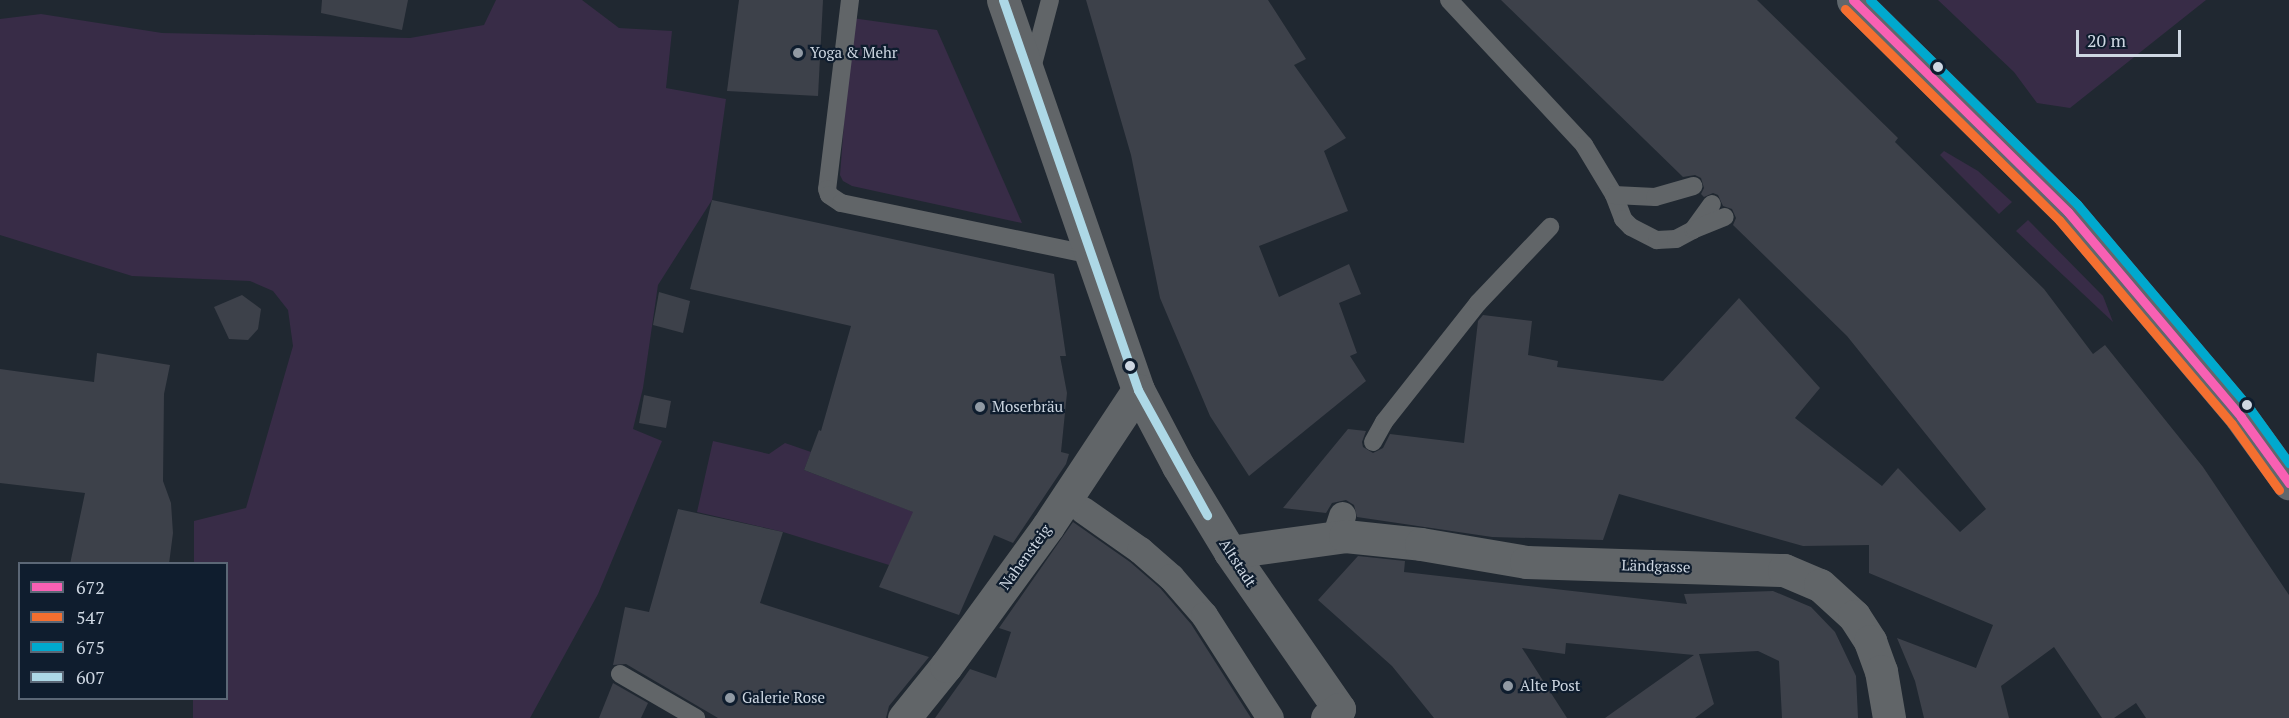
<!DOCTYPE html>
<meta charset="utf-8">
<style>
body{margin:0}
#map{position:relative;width:2289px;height:718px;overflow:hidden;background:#202831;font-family:"PT Serif",serif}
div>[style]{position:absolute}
.green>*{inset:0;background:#382c47}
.building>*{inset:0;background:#3d414a}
.service>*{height:18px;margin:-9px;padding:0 9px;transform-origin:9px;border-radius:9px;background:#616568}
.pedestrian>*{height:27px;margin:-13.5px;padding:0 13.5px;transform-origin:13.5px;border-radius:13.5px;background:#616568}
.minor>*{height:33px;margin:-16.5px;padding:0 16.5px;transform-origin:16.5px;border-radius:16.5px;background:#616568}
.primary>*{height:33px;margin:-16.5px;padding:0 16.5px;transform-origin:16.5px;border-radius:16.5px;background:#60676c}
.bus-1>*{height:9px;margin:-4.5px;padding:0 4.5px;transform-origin:4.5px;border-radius:4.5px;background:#f860b3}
.bus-2>*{height:9px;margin:-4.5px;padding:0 4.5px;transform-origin:4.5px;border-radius:4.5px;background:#f46f30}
.bus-3>*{height:9px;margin:-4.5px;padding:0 4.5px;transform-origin:4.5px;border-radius:4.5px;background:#00a9ce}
.bus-4>*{height:9px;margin:-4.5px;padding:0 4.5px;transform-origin:4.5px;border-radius:4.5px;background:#add8e6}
.dots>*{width:16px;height:16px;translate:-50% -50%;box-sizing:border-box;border:3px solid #0f1d2e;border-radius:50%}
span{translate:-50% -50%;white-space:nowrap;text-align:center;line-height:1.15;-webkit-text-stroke:4.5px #0f1d2e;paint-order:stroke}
.poi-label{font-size:15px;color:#ced7e2}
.left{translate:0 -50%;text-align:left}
.street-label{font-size:15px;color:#ced7e2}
.legend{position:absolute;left:18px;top:562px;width:210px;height:138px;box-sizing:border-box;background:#0f1d2e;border:2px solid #5b6776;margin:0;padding:8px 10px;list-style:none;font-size:18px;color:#ced7e2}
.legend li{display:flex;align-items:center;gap:12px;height:30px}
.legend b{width:30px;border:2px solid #5b6776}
.scale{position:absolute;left:2076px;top:30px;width:105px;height:27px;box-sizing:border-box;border:3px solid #ced7e2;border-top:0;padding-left:8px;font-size:18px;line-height:21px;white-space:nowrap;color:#ced7e2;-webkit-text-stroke:4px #0f1d2e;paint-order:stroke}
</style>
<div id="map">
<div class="green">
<div style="clip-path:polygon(496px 0,582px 0,619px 28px,672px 31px,666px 88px,726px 99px,712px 200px,658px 285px,643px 388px,633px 429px,662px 441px,598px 594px,530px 718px,193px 718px,193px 699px,226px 698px,226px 564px,194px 563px,194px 521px,246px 508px,293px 346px,288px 310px,273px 291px,250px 281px,132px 276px,0 235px,0 19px,41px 14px,162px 33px,410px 38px,484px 25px)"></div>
<div style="clip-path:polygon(1938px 0,2206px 0,2070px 108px,2037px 103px,2014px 72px)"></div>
<div style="clip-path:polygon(852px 18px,937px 30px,1022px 223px,852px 186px,843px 181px,840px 175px)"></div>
<div style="clip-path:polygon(1944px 151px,1978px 171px,2012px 202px,1999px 214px,1940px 155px)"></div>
<div style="clip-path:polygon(2028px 220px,2103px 296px,2113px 322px,2016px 231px)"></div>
<div style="clip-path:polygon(713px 441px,769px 454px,785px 443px,811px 452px,804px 470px,940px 522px,889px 565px,783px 532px,697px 512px)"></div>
</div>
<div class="building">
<div style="clip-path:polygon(322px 0,408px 0,402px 30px,321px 13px)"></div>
<div style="clip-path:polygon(739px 0,823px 0,818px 96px,727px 91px)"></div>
<div style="clip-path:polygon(1086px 0,1268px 0,1306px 59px,1294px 65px,1346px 138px,1324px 151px,1348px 211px,1259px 246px,1279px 297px,1349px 264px,1361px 294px,1339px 303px,1357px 353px,1350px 356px,1366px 381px,1249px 476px,1210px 416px,1160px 298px,1131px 155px)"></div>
<div style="clip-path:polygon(1501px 0,1757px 0,1898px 138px,1895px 142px,2044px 289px,2093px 354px,2105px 345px,2203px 467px,2289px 595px,2289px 718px,2146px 718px,2136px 703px,2114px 718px,2102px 718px,2054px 647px,2001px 686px,2009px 718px,1924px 718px,1915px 681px,1897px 638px,1976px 668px,1993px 625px,1869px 573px,1869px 545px,1803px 546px,1619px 494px,1603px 540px,1492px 537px,1357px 517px,1354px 505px,1346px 500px,1332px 503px,1326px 513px,1283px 508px,1348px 429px,1366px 431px,1362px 442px,1363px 447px,1373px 453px,1383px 448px,1390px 434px,1464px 443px,1478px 321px,1483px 315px,1532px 321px,1528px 355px,1558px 361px,1557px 367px,1663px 381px,1739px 298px,1820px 388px,1795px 418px,1882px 486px,1898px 468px,1960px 532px,1986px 509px,1847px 336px,1733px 225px,1736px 218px,1732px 209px,1723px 206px,1718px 195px,1713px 193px,1704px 197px,1701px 194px,1704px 188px,1701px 178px,1695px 175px,1683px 177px)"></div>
<div style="clip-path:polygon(712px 200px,1054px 274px,1066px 356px,1060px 356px,1067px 393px,1061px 452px,1069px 454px,1066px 464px,1013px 543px,994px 535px,959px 615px,879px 587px,913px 512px,804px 470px,819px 430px,821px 431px,851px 326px,690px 289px)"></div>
<div style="clip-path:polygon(659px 292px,690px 301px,683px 333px,653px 325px)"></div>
<div style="clip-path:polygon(242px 295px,261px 309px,258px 329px,248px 340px,229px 339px,214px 307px)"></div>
<div style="clip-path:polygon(97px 353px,170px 365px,164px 394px,163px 481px,171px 503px,173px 533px,169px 564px,70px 564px,85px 493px,0 483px,0 369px,94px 382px)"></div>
<div style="clip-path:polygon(644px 395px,671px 401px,666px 428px,639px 423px)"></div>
<div style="clip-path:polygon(678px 509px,783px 532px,760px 603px,929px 657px,889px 706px,886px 718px,718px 718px,626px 664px,613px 665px,625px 607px,649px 612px)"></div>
<div style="clip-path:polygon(1073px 522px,1130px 562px,1160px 588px,1191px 624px,1251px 718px,935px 718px,970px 669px,996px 678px,1011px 632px,999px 628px)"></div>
<div style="clip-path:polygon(1358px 556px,1405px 561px,1404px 572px,1687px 604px,1684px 594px,1773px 591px,1811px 607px,1835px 632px,1856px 676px,1858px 718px,1782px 718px,1779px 661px,1758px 651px,1699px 654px,1714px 704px,1695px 718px,1605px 718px,1694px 655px,1566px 643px,1565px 654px,1522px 648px,1567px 718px,1434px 718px,1392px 666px,1318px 600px)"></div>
<div style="clip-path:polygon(613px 683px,648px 703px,641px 718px,599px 718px)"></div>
</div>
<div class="service">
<div style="left:850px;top:0;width:190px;rotate:96.9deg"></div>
<div style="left:827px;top:189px;width:6px;rotate:72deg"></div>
<div style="left:829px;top:195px;width:14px;rotate:34deg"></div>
<div style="left:841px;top:203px;width:252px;rotate:11.7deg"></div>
<div style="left:1449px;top:0;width:198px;rotate:47deg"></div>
<div style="left:1584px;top:145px;width:58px;rotate:59deg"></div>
<div style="left:1614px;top:195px;width:26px;rotate:69deg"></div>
<div style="left:1623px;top:219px;width:11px;rotate:45deg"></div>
<div style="left:1631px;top:227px;width:29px;rotate:27deg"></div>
<div style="left:1657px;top:240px;width:19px;rotate:-3deg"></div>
<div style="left:1676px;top:239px;width:19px;rotate:-28deg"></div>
<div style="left:1693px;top:230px;width:32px;rotate:-54deg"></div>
<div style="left:1031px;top:72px;width:74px;rotate:-75.2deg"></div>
<div style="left:1614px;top:195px;width:41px;rotate:2.8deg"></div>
<div style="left:1655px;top:197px;width:40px;rotate:-16deg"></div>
<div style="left:1695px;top:229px;width:32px;rotate:-22deg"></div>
<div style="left:1373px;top:442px;width:23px;rotate:-61deg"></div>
<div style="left:1384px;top:422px;width:152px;rotate:-51.7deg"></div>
<div style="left:1478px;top:303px;width:105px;rotate:-46.5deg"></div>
<div style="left:620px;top:674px;width:88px;rotate:30.1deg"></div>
</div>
<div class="pedestrian">
<div style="left:1083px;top:510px;width:70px;rotate:35.1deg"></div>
<div style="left:1140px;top:550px;width:41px;rotate:41.1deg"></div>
<div style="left:1171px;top:577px;width:50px;rotate:49deg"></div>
<div style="left:1204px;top:615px;width:122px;rotate:57.3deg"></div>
<div style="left:1335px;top:537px;width:23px;rotate:-72deg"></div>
</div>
<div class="minor">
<div style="left:1003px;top:0;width:413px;rotate:70.9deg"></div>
<div style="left:1138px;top:390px;width:86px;rotate:62.2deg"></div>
<div style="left:1178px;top:466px;width:100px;rotate:58.8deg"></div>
<div style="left:1230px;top:552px;width:191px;rotate:55.2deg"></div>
<div style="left:1339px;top:709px;width:15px;rotate:143deg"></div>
<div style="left:1230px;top:552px;width:116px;rotate:-7.9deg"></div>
<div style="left:1345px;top:536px;width:76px;rotate:6deg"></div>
<div style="left:1421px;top:544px;width:107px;rotate:9.7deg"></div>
<div style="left:1526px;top:562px;width:258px;rotate:1.8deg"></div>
<div style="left:1784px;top:570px;width:39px;rotate:23deg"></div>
<div style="left:1820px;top:585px;width:46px;rotate:42.4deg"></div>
<div style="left:1854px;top:616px;width:30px;rotate:57deg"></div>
<div style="left:1870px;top:641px;width:32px;rotate:70deg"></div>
<div style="left:1881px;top:671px;width:48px;rotate:80.3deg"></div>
<div style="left:904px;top:718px;width:67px;rotate:-51.1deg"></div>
<div style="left:946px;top:666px;width:173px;rotate:-53.9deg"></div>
<div style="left:1048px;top:526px;width:163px;rotate:-56.5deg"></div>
</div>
<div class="primary">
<div style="left:1853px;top:0;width:302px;rotate:44.6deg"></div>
<div style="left:2068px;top:212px;width:268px;rotate:49.8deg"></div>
<div style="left:2241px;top:417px;width:82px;rotate:54deg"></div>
</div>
<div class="bus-1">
<div style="left:1853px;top:0;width:302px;rotate:44.6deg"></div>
<div style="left:2068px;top:212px;width:268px;rotate:49.8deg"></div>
<div style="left:2241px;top:417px;width:82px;rotate:54deg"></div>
</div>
<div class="bus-2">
<div style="left:1845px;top:9px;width:301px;rotate:44.6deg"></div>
<div style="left:2059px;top:220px;width:267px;rotate:49.7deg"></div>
<div style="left:2232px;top:424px;width:81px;rotate:54.5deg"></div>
</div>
<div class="bus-3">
<div style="left:1870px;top:0;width:291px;rotate:44.6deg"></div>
<div style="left:2077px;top:204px;width:268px;rotate:49.8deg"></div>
<div style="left:2250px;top:409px;width:67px;rotate:54.2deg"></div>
</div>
<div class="bus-4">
<div style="left:1003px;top:0;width:413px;rotate:70.9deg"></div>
<div style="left:1138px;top:390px;width:143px;rotate:61.1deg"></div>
</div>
<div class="dots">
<div style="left:798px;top:53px;background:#919aa4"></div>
<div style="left:1938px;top:67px;background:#ced7e2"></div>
<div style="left:1130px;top:366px;background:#ced7e2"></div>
<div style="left:2247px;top:405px;background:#ced7e2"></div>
<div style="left:980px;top:407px;background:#919aa4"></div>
<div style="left:1508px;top:686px;background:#919aa4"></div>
<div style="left:730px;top:698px;background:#919aa4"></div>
</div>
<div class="poi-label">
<span class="left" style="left:810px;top:53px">Yoga &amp; Mehr</span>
<span class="left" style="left:992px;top:407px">Moserbräu</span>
<span class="left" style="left:1520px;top:686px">Alte Post</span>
<span class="left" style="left:742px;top:698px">Galerie Rose</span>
</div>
<div class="street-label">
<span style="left:1025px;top:557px;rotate:-54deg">Nahensteig</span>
<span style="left:1238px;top:563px;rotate:57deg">Altstadt</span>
<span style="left:1656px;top:566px;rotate:2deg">Ländgasse</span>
</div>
<ul class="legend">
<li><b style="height:8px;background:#f860b3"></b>672</li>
<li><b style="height:8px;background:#f46f30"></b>547</li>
<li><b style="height:8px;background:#00a9ce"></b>675</li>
<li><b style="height:8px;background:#add8e6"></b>607</li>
</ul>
<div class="scale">20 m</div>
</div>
